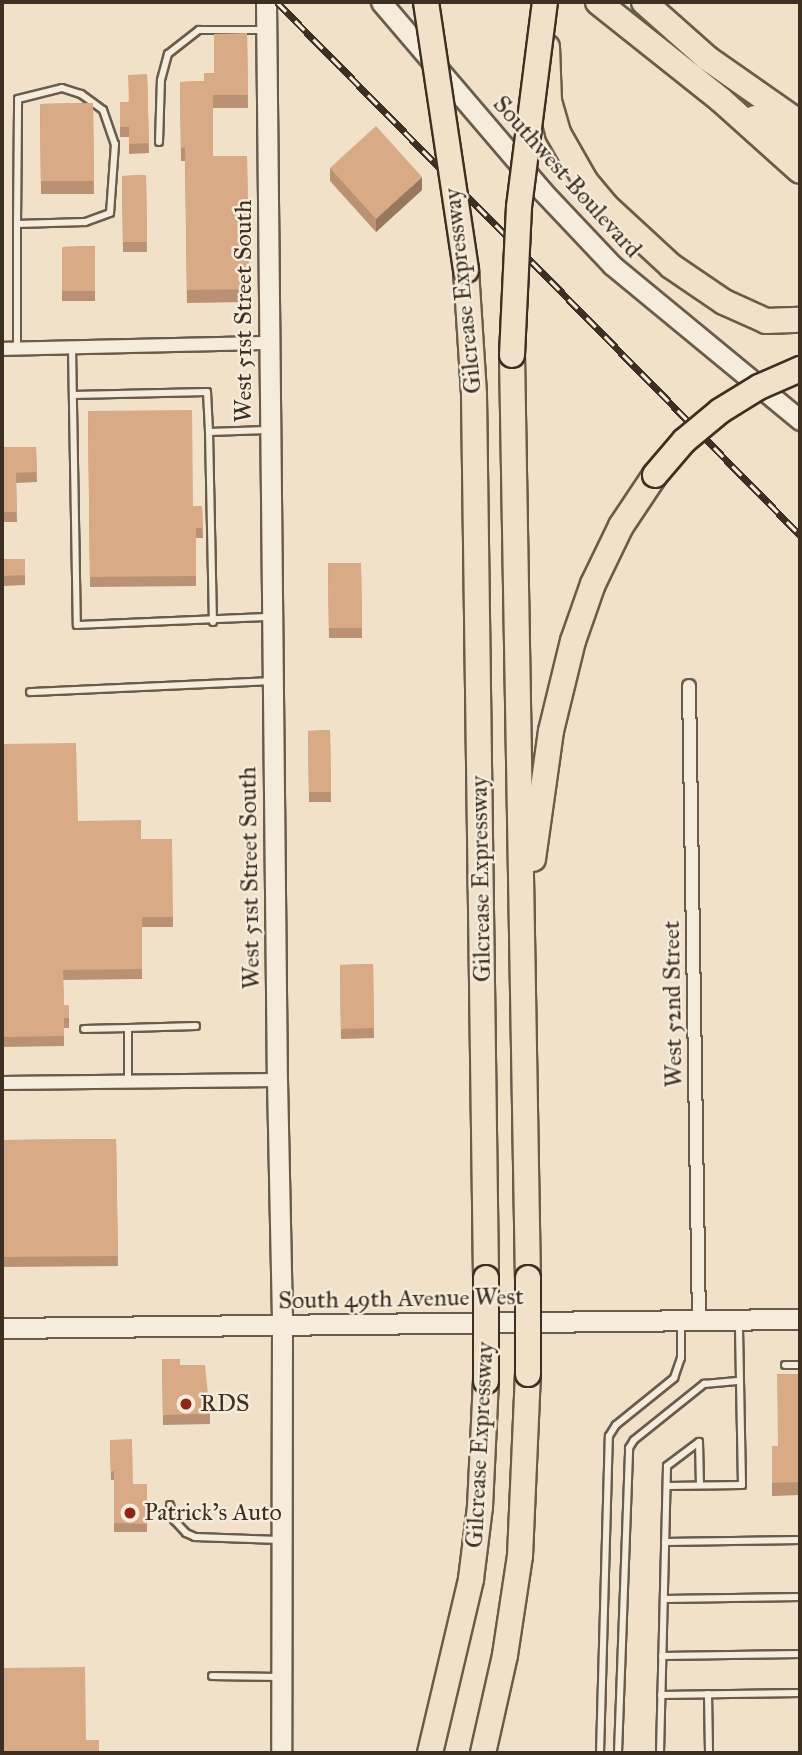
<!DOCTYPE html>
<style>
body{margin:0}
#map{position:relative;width:802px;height:1755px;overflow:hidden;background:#f0e1c8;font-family:"IM FELL Great Primer",serif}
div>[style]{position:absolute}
.roads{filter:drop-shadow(2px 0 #6a5c4b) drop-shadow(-2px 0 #6a5c4b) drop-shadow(0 2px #6a5c4b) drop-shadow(0 -2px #6a5c4b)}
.lane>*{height:6px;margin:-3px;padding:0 3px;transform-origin:3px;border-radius:3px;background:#f5ecdb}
.street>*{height:12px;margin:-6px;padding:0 6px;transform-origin:6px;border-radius:6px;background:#f5ecdb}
.secondary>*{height:19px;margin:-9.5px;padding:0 9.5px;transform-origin:9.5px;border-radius:9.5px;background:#f5ecdb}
.highway>*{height:24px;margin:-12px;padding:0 12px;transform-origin:12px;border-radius:12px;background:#f0e1c8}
.rail>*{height:7px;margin-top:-3.5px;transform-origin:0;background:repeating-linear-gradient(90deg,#f5ecdb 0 13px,#3d2f21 0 26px);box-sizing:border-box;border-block:2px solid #3d2f21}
.bridges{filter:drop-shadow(2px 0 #3d2f21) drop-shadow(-2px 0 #3d2f21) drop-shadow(0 2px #3d2f21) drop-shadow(0 -2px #3d2f21)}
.highway-bridge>*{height:24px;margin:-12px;padding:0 12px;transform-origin:12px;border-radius:12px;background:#f0e1c8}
.wall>*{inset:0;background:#ba9273}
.shaded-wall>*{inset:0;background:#97775e}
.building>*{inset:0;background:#d8aa86}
.dots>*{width:19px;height:19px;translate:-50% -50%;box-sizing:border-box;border:4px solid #f5ecdb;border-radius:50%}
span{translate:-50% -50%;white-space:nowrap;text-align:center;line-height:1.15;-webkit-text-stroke:5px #f5ecdb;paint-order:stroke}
.street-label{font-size:24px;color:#3d2f21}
.poi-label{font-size:24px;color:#3d2f21}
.left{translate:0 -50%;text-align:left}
.frame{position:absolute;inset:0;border:4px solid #3d2f21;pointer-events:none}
</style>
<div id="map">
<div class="roads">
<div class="lane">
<div style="left:159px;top:142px;width:62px;rotate:-88.2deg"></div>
<div style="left:161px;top:80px;width:27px;rotate:-75deg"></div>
<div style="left:168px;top:54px;width:39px;rotate:-38deg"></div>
<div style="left:199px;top:30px;width:66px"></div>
<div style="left:17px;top:348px;width:124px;rotate:-90deg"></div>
<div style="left:17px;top:224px;width:125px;rotate:-89.5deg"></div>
<div style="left:18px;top:99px;width:45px;rotate:-14deg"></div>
<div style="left:62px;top:88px;width:20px;rotate:18deg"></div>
<div style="left:81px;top:94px;width:27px;rotate:36deg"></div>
<div style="left:103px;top:110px;width:36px;rotate:71deg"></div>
<div style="left:115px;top:144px;width:69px;rotate:94.1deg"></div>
<div style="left:110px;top:213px;width:27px;rotate:160deg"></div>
<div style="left:85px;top:222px;width:68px;rotate:178.3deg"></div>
<div style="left:72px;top:348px;width:277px;rotate:89deg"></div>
<div style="left:77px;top:625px;width:192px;rotate:-2.4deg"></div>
<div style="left:73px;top:395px;width:134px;rotate:-1.3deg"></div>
<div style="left:207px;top:392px;width:40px;rotate:87.1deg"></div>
<div style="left:209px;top:432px;width:58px;rotate:-2deg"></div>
<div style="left:209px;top:432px;width:190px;rotate:88.8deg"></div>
<div style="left:30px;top:692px;width:240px;rotate:-2.6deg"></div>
<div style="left:84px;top:1029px;width:44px;rotate:-1.3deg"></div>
<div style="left:128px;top:1082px;width:54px;rotate:-90deg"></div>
<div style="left:128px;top:1028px;width:68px;rotate:-1.7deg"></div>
<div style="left:785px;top:1365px;width:15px"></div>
<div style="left:667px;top:1486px;width:75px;rotate:-0.8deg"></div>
<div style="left:742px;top:1485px;width:161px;rotate:-91.1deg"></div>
<div style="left:170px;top:1505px;width:16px;rotate:75deg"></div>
<div style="left:174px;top:1520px;width:18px;rotate:47deg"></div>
<div style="left:186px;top:1533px;width:10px;rotate:24deg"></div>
<div style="left:195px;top:1537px;width:84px;rotate:2deg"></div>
<div style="left:665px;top:1542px;width:135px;rotate:-0.8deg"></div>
<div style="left:664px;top:1599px;width:136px;rotate:-0.8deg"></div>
<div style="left:662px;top:1656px;width:138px;rotate:-0.8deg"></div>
<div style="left:212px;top:1676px;width:65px;rotate:0.9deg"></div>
<div style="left:708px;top:1694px;width:59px;rotate:89deg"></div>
<div style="left:661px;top:1695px;width:139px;rotate:-0.8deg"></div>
<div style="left:600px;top:1753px;width:317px;rotate:-88.4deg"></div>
<div style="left:609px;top:1436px;width:13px;rotate:-58deg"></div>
<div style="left:616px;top:1425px;width:75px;rotate:-39deg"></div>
<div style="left:674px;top:1378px;width:21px;rotate:-71deg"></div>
<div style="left:681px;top:1358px;width:36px;rotate:-90deg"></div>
<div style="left:618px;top:1753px;width:305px;rotate:-87.9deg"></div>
<div style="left:629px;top:1448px;width:9px;rotate:-58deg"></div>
<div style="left:634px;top:1440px;width:90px;rotate:-38.7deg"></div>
<div style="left:704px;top:1384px;width:36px;rotate:-5deg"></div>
<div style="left:660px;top:1753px;width:287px;rotate:-88.6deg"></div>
<div style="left:667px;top:1466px;width:40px;rotate:-37deg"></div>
<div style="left:699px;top:1442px;width:43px;rotate:88.7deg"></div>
</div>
<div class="street">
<div style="left:2px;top:349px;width:266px;rotate:-1.3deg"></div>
<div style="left:689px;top:686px;width:634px;rotate:89.1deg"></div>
<div style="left:2px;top:1083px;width:275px;rotate:-0.6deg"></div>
</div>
<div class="secondary">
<div style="left:266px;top:2px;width:1078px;rotate:89.42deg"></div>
<div style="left:277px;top:1080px;width:245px;rotate:88.8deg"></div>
<div style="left:282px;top:1325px;width:428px;rotate:90.1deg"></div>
<div style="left:381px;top:2px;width:250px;rotate:49.5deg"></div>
<div style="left:543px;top:192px;width:100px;rotate:46.6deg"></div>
<div style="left:612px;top:265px;width:244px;rotate:39.5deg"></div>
<div style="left:2px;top:1328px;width:798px;rotate:-0.65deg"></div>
</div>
<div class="highway">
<div style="left:598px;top:2px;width:157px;rotate:38.5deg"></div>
<div style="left:721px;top:100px;width:106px;rotate:41.9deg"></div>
<div style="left:644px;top:2px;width:84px;rotate:41.6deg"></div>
<div style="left:707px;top:58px;width:113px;rotate:35deg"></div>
<div style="left:547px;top:47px;width:54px;rotate:87.9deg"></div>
<div style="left:549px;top:101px;width:33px;rotate:74deg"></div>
<div style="left:558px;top:133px;width:56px;rotate:60.3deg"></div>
<div style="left:586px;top:182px;width:30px;rotate:50deg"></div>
<div style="left:605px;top:205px;width:90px;rotate:42.7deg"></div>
<div style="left:671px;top:266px;width:64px;rotate:34.2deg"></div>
<div style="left:724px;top:302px;width:46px;rotate:24.3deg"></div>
<div style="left:766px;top:321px;width:34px;rotate:-2deg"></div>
<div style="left:755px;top:118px;width:51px;rotate:29.1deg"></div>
<div style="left:466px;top:270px;width:125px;rotate:86.3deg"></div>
<div style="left:474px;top:395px;width:883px;rotate:89.22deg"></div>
<div style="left:512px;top:355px;width:923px;rotate:89.01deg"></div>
<div style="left:533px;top:859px;width:129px;rotate:-82deg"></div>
<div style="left:551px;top:731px;width:93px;rotate:-76.3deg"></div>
<div style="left:573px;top:641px;width:60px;rotate:-70.7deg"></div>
<div style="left:593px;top:584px;width:64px;rotate:-64.2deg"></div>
<div style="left:621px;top:526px;width:61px;rotate:-56.3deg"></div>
<div style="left:430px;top:1753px;width:179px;rotate:-76.7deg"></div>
<div style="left:471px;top:1579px;width:73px;rotate:-82.9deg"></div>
<div style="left:480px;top:1507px;width:126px;rotate:-87.3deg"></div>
<div style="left:483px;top:1753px;width:100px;rotate:-77.3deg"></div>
<div style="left:505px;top:1655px;width:100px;rotate:-81.4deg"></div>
<div style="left:520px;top:1556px;width:182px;rotate:-87.5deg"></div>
</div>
</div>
<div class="rail">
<div style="left:277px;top:2px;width:747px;rotate:45.54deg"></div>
</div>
<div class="bridges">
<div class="highway-bridge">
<div style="left:426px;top:2px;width:271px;rotate:81.5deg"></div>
<div style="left:512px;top:355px;width:148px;rotate:-87.3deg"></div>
<div style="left:519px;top:207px;width:207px;rotate:-82.8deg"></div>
<div style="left:655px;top:475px;width:45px;rotate:-49.5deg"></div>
<div style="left:684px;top:441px;width:47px;rotate:-39.8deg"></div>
<div style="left:720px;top:411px;width:46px;rotate:-31.6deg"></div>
<div style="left:759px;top:387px;width:45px;rotate:-23.7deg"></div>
<div style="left:486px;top:1278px;width:103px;rotate:90deg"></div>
<div style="left:528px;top:1278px;width:96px;rotate:90deg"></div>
</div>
</div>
<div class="wall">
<div style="clip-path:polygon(247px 33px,248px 108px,213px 108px,213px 156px,247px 156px,249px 302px,187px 303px,185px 161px,181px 161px,180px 82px,204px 81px,214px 73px)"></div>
<div style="clip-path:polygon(147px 74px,149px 153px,129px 154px,129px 137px,120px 137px,120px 102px,128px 102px)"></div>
<div style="clip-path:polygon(93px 103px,94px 194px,41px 194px,40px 104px)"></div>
<div style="clip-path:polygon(330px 168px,422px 190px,376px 232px,330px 181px)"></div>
<div style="clip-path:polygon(146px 175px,147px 252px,123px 252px,122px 176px)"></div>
<div style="clip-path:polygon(95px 246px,95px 301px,62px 301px,62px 247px)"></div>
<div style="clip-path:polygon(88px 411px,193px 506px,202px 506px,203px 538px,196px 538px,196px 586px,90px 587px)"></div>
<div style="clip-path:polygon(2px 447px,36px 447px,37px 482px,16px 483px,17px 522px,2px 522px)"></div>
<div style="clip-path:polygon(2px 559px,25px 559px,25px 585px,2px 586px)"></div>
<div style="clip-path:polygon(328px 563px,361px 563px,362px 638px,329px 638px)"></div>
<div style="clip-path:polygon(330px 730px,331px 802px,309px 802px,308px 731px)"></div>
<div style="clip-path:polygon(2px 744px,78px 821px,141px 839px,173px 917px,173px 927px,142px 927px,142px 979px,63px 980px,64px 1005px,69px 1005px,69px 1028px,64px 1028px,64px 1046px,2px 1047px)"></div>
<div style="clip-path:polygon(373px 964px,374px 1038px,341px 1039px,340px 965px)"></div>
<div style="clip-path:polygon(116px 1139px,118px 1266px,2px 1267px,2px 1140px)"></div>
<div style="clip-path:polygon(162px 1359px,180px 1365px,210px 1414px,210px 1424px,163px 1425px)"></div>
<div style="clip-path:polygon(800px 1374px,800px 1495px,772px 1496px,772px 1446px,778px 1446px)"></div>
<div style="clip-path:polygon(110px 1440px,133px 1484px,147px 1484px,147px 1532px,114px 1532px,114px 1480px,111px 1480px)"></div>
</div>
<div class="shaded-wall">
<div style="clip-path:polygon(422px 177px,422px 190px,376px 232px,376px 219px)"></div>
</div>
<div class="building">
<div style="clip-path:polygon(247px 33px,248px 95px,213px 95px,213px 156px,247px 156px,249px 289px,187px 290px,185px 147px,181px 148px,180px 82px,204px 81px,204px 73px,214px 73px,214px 34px)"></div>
<div style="clip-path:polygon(147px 74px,149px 143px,129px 144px,129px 127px,120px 127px,120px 102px,129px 102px,128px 75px)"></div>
<div style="clip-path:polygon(93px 103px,94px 181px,41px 181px,40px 104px)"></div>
<div style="clip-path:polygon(376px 126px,422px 177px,376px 219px,330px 168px)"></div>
<div style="clip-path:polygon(146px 175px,147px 242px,123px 242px,122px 176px)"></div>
<div style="clip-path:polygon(95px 246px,95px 291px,62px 291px,62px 247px)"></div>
<div style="clip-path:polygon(192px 410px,193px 506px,202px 506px,203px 528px,196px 528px,196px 576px,90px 577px,88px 411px)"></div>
<div style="clip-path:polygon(2px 447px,36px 447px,37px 472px,16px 473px,17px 512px,2px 512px)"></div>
<div style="clip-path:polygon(2px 559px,25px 559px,25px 575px,2px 576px)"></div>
<div style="clip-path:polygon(328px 563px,361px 563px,362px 628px,329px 628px)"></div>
<div style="clip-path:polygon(330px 730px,331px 792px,309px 792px,308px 731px)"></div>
<div style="clip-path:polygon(76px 743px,78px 821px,141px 820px,141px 839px,172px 839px,173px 917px,142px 917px,142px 969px,63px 970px,64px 1005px,69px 1005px,69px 1018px,64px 1018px,64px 1036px,2px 1037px,2px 744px)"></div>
<div style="clip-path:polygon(373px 964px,374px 1028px,341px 1029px,340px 965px)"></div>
<div style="clip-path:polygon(116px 1139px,118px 1256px,2px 1257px,2px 1140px)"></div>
<div style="clip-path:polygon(162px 1359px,180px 1359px,180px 1365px,205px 1365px,210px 1414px,163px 1415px)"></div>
<div style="clip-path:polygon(777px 1374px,800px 1374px,800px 1482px,772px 1483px,772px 1446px,778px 1446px)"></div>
<div style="clip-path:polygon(132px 1439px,133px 1484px,147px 1484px,147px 1524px,114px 1523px,114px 1471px,111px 1472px,110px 1440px)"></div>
<div style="clip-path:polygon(85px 1667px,86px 1740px,99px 1740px,99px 1753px,2px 1753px,2px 1668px)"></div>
</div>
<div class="dots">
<div style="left:186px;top:1404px;background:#8f2418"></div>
<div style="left:130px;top:1513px;background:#8f2418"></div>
</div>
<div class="street-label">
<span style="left:567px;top:177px;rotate:48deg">Southwest Boulevard</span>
<span style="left:463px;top:291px;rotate:-96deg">Gilcrease Expressway</span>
<span style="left:244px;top:311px;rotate:-90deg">West 51st Street South</span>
<span style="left:250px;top:878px;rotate:-91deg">West 51st Street South</span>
<span style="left:481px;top:879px;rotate:-91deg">Gilcrease Expressway</span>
<span style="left:673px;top:1004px;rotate:-91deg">West 52nd Street</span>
<span style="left:401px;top:1299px;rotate:-1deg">South 49th Avenue West</span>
<span style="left:480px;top:1445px;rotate:-87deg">Gilcrease Expressway</span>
</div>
<div class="poi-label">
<span class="left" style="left:200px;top:1404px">RDS</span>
<span class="left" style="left:144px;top:1513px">Patrick's Auto</span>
</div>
<div class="frame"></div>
</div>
